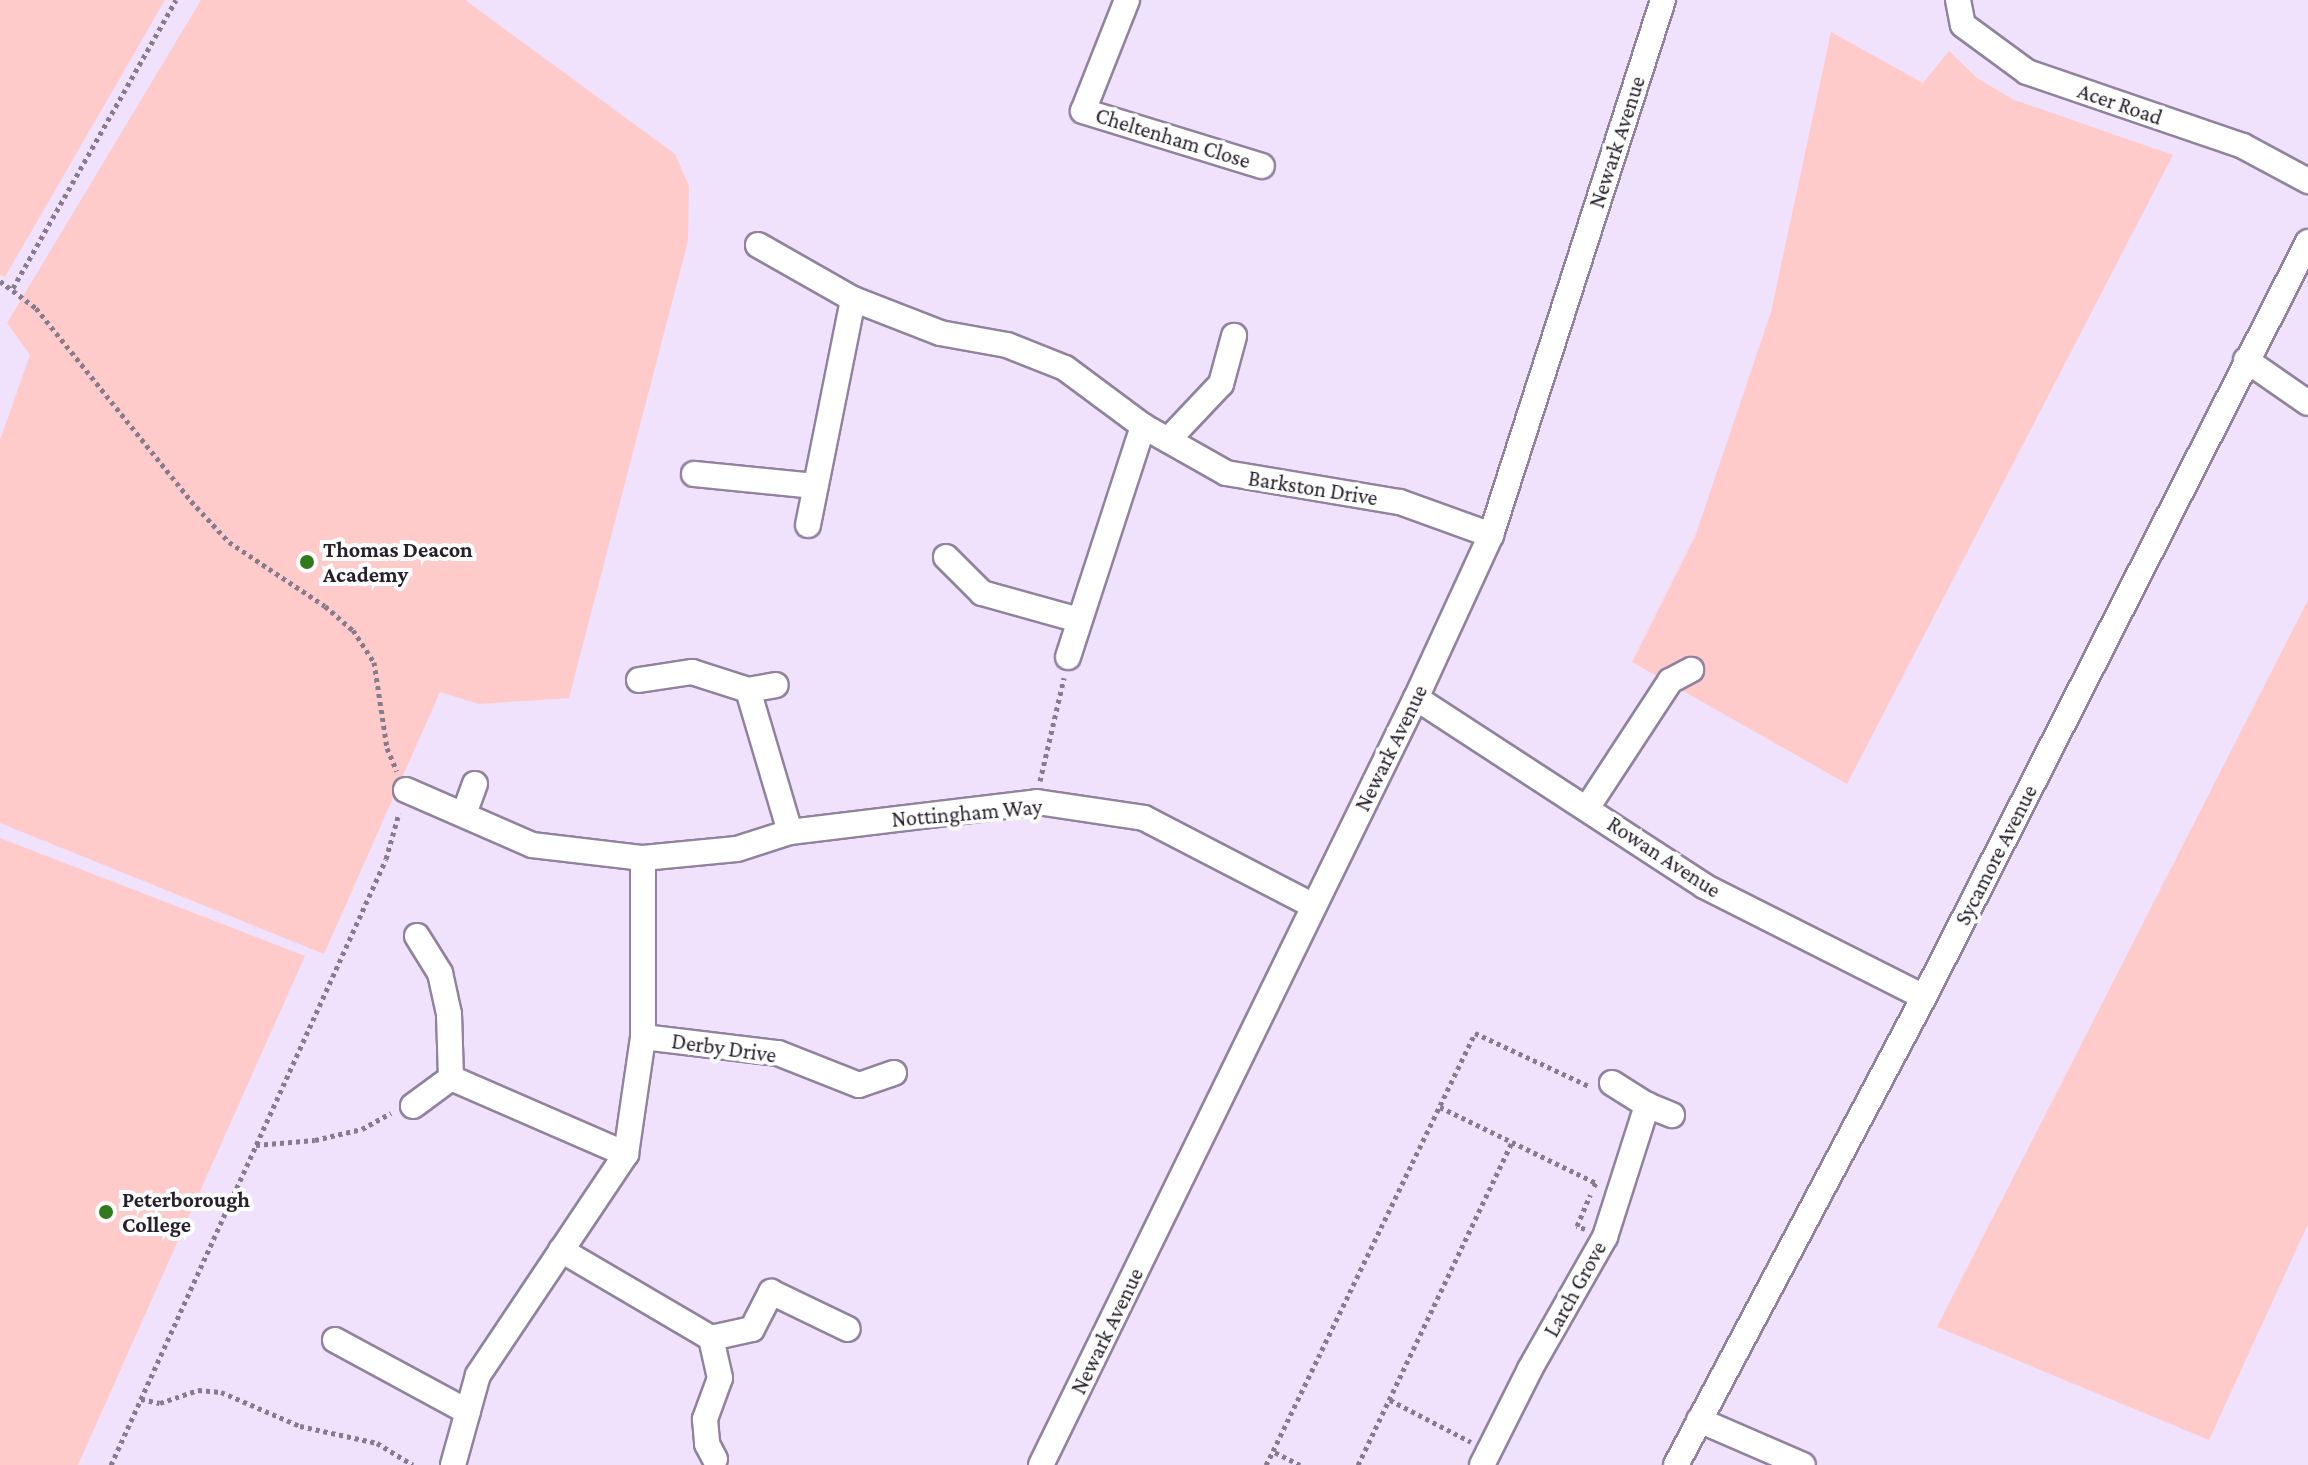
<!DOCTYPE html>
<style>
body{margin:0}
#map{position:relative;width:2308px;height:1465px;overflow:hidden;background:#f0e2fc;font-family:"Crimson Pro",serif}
div>[style]{position:absolute}
.green>*{inset:0;background:#ffcaca}
.path>*{height:5px;margin-top:-2.5px;transform-origin:0;background:repeating-linear-gradient(90deg,#867c8e 0 4px,transparent 0 8px)}
.roads{filter:drop-shadow(2px 0 #91829e) drop-shadow(-2px 0 #91829e) drop-shadow(0 2px #91829e) drop-shadow(0 -2px #91829e)}
.minor>*{height:24px;margin:-12px;padding:0 12px;transform-origin:12px;border-radius:12px;background:#fff}
.dots>*{width:22px;height:22px;translate:-50% -50%;box-sizing:border-box;border:4px solid #fff;border-radius:50%}
span{translate:-50% -50%;white-space:nowrap;text-align:center;line-height:1.15;-webkit-text-stroke:8px #fff;paint-order:stroke}
.street-label{font-size:22px;color:#27212c}
.poi-label{font-size:22px;color:#27212c;font-weight:700}
.left{translate:0 -50%;text-align:left}
</style>
<div id="map">
<div class="green">
<div style="clip-path:polygon(0 0,165px 0,5px 277px,0 275px)"></div>
<div style="clip-path:polygon(201px 0,465px 0,675px 154px,689px 186px,688px 241px,569px 698px,479px 704px,440px 692px,324px 954px,0 823px,0 440px,30px 355px,7px 323px)"></div>
<div style="clip-path:polygon(1831px 32px,1923px 83px,1949px 51px,1977px 78px,2012px 99px,2173px 155px,1847px 784px,1632px 662px,1696px 534px,1771px 312px)"></div>
<div style="clip-path:polygon(2308px 600px,2308px 1224px,2209px 1440px,1937px 1327px)"></div>
<div style="clip-path:polygon(0 838px,305px 956px,78px 1465px,0 1465px)"></div>
</div>
<div class="path">
<div style="left:0;top:281px;width:45px;rotate:36.9deg"></div>
<div style="left:36px;top:308px;width:248px;rotate:51.2deg"></div>
<div style="left:191px;top:501px;width:56px;rotate:47.2deg"></div>
<div style="left:229px;top:542px;width:115px;rotate:33.7deg"></div>
<div style="left:325px;top:606px;width:37px;rotate:41deg"></div>
<div style="left:353px;top:630px;width:38px;rotate:57deg"></div>
<div style="left:374px;top:662px;width:87px;rotate:81.4deg"></div>
<div style="left:387px;top:748px;width:25px;rotate:67deg"></div>
<div style="left:13px;top:288px;width:331px;rotate:-60.5deg"></div>
<div style="left:1040px;top:781px;width:106px;rotate:-76.9deg"></div>
<div style="left:1440px;top:1107px;width:80px;rotate:25.9deg"></div>
<div style="left:256px;top:1145px;width:59px;rotate:-4.8deg"></div>
<div style="left:315px;top:1140px;width:48px;rotate:-13.2deg"></div>
<div style="left:362px;top:1129px;width:33px;rotate:-29deg"></div>
<div style="left:1585px;top:1229px;width:9px;rotate:-159deg"></div>
<div style="left:1577px;top:1226px;width:34px;rotate:-67deg"></div>
<div style="left:141px;top:1399px;width:19px;rotate:12deg"></div>
<div style="left:160px;top:1403px;width:40px;rotate:-18.9deg"></div>
<div style="left:198px;top:1390px;width:23px;rotate:5deg"></div>
<div style="left:221px;top:1392px;width:86px;rotate:23.3deg"></div>
<div style="left:300px;top:1426px;width:79px;rotate:12.4deg"></div>
<div style="left:377px;top:1443px;width:42px;rotate:31.4deg"></div>
<div style="left:1390px;top:1400px;width:91px;rotate:27.4deg"></div>
<div style="left:111px;top:1465px;width:665px;rotate:-65.59deg"></div>
<div style="left:386px;top:859px;width:48px;rotate:-74.2deg"></div>
<div style="left:1266px;top:1465px;width:16px;rotate:-63deg"></div>
<div style="left:1300px;top:1465px;width:30px;rotate:-153deg"></div>
<div style="left:1273px;top:1451px;width:464px;rotate:-64.2deg"></div>
<div style="left:1475px;top:1033px;width:128px;rotate:25deg"></div>
<div style="left:1358px;top:1465px;width:358px;rotate:-64.5deg"></div>
<div style="left:1512px;top:1142px;width:93px;rotate:26deg"></div>
<div style="left:1596px;top:1183px;width:4px;rotate:124deg"></div>
</div>
<div class="roads">
<div class="minor">
<div style="left:1127px;top:0;width:119px;rotate:111.6deg"></div>
<div style="left:1083px;top:111px;width:187px;rotate:17.1deg"></div>
<div style="left:1958px;top:0;width:25px;rotate:79deg"></div>
<div style="left:1963px;top:25px;width:79px;rotate:36.3deg"></div>
<div style="left:2027px;top:72px;width:228px;rotate:18.9deg"></div>
<div style="left:2243px;top:146px;width:74px;rotate:28.3deg"></div>
<div style="left:758px;top:245px;width:109px;rotate:29.6deg"></div>
<div style="left:853px;top:299px;width:93px;rotate:21.3deg"></div>
<div style="left:940px;top:333px;width:68px;rotate:10.2deg"></div>
<div style="left:1007px;top:345px;width:62px;rotate:21.6deg"></div>
<div style="left:1065px;top:368px;width:97px;rotate:36.6deg"></div>
<div style="left:1143px;top:426px;width:95px;rotate:29.5deg"></div>
<div style="left:1226px;top:473px;width:176px;rotate:9.5deg"></div>
<div style="left:1400px;top:502px;width:97px;rotate:19.9deg"></div>
<div style="left:2246px;top:360px;width:75px;rotate:34.7deg"></div>
<div style="left:1168px;top:440px;width:77px;rotate:-46.6deg"></div>
<div style="left:1221px;top:384px;width:50px;rotate:-74.8deg"></div>
<div style="left:694px;top:474px;width:122px;rotate:5.7deg"></div>
<div style="left:808px;top:525px;width:230px;rotate:-78.7deg"></div>
<div style="left:946px;top:557px;width:51px;rotate:45deg"></div>
<div style="left:982px;top:593px;width:101px;rotate:15.6deg"></div>
<div style="left:1068px;top:657px;width:243px;rotate:-72deg"></div>
<div style="left:639px;top:680px;width:54px;rotate:-8.6deg"></div>
<div style="left:692px;top:672px;width:59px;rotate:17.8deg"></div>
<div style="left:748px;top:690px;width:28px;rotate:-10deg"></div>
<div style="left:748px;top:690px;width:148px;rotate:73.5deg"></div>
<div style="left:1416px;top:698px;width:344px;rotate:33.1deg"></div>
<div style="left:1704px;top:886px;width:246px;rotate:26.8deg"></div>
<div style="left:406px;top:790px;width:137px;rotate:23.6deg"></div>
<div style="left:532px;top:845px;width:112px;rotate:6.7deg"></div>
<div style="left:643px;top:858px;width:94px;rotate:-5.5deg"></div>
<div style="left:737px;top:849px;width:56px;rotate:-17.8deg"></div>
<div style="left:790px;top:832px;width:249px;rotate:-6.9deg"></div>
<div style="left:1037px;top:802px;width:108px;rotate:8.5deg"></div>
<div style="left:1144px;top:818px;width:191px;rotate:27.4deg"></div>
<div style="left:1587px;top:808px;width:152px;rotate:-56.8deg"></div>
<div style="left:1670px;top:681px;width:24px;rotate:-28deg"></div>
<div style="left:464px;top:814px;width:32px;rotate:-70deg"></div>
<div style="left:417px;top:936px;width:44px;rotate:58.1deg"></div>
<div style="left:440px;top:973px;width:42px;rotate:77.6deg"></div>
<div style="left:449px;top:1014px;width:64px;rotate:88.2deg"></div>
<div style="left:643px;top:1037px;width:136px;rotate:6.8deg"></div>
<div style="left:778px;top:1053px;width:87px;rotate:21.6deg"></div>
<div style="left:859px;top:1085px;width:37px;rotate:-19deg"></div>
<div style="left:451px;top:1078px;width:191px;rotate:23.5deg"></div>
<div style="left:1612px;top:1083px;width:41px;rotate:32.2deg"></div>
<div style="left:1647px;top:1105px;width:27px;rotate:22deg"></div>
<div style="left:413px;top:1106px;width:47px;rotate:-36.4deg"></div>
<div style="left:561px;top:1250px;width:174px;rotate:30.4deg"></div>
<div style="left:711px;top:1338px;width:42px;rotate:-12.4deg"></div>
<div style="left:752px;top:1329px;width:42px;rotate:-62.8deg"></div>
<div style="left:771px;top:1292px;width:85px;rotate:25.7deg"></div>
<div style="left:711px;top:1338px;width:41px;rotate:77.3deg"></div>
<div style="left:720px;top:1378px;width:44px;rotate:110.1deg"></div>
<div style="left:705px;top:1419px;width:25px;rotate:85deg"></div>
<div style="left:707px;top:1444px;width:17px;rotate:62deg"></div>
<div style="left:335px;top:1340px;width:151px;rotate:28.4deg"></div>
<div style="left:1699px;top:1420px;width:113px;rotate:23.4deg"></div>
<div style="left:453px;top:1465px;width:93px;rotate:-74.5deg"></div>
<div style="left:478px;top:1375px;width:266px;rotate:-56.2deg"></div>
<div style="left:626px;top:1154px;width:118px;rotate:-81.7deg"></div>
<div style="left:643px;top:1037px;width:179px;rotate:-90deg"></div>
<div style="left:1041px;top:1465px;width:854px;rotate:-63.95deg"></div>
<div style="left:1416px;top:698px;width:179px;rotate:-65.3deg"></div>
<div style="left:1491px;top:535px;width:562px;rotate:-72.18deg"></div>
<div style="left:1482px;top:1465px;width:107px;rotate:-63.4deg"></div>
<div style="left:1530px;top:1369px;width:152px;rotate:-60.4deg"></div>
<div style="left:1605px;top:1237px;width:139px;rotate:-72.3deg"></div>
<div style="left:1676px;top:1465px;width:530px;rotate:-62.08deg"></div>
<div style="left:1924px;top:997px;width:847px;rotate:-63.04deg"></div>
</div>
</div>
<div class="dots">
<div style="left:307px;top:562px;background:#32791e"></div>
<div style="left:106px;top:1212px;background:#32791e"></div>
</div>
<div class="street-label">
<span style="left:2120px;top:104px;rotate:19deg">Acer Road</span>
<span style="left:1173px;top:138px;rotate:17deg">Cheltenham Close</span>
<span style="left:1617px;top:142px;rotate:-72deg">Newark Avenue</span>
<span style="left:1313px;top:488px;rotate:9deg">Barkston Drive</span>
<span style="left:1391px;top:748px;rotate:-64deg">Newark Avenue</span>
<span style="left:967px;top:813px;rotate:-5deg">Nottingham Way</span>
<span style="left:1996px;top:855px;rotate:-63deg">Sycamore Avenue</span>
<span style="left:1664px;top:857px;rotate:33deg">Rowan Avenue</span>
<span style="left:724px;top:1048px;rotate:8deg">Derby Drive</span>
<span style="left:1575px;top:1289px;rotate:-61deg">Larch Grove</span>
<span style="left:1107px;top:1331px;rotate:-64deg">Newark Avenue</span>
</div>
<div class="poi-label">
<span class="left" style="left:323px;top:562px">Thomas Deacon<br>Academy</span>
<span class="left" style="left:122px;top:1212px">Peterborough<br>College</span>
</div>
</div>
